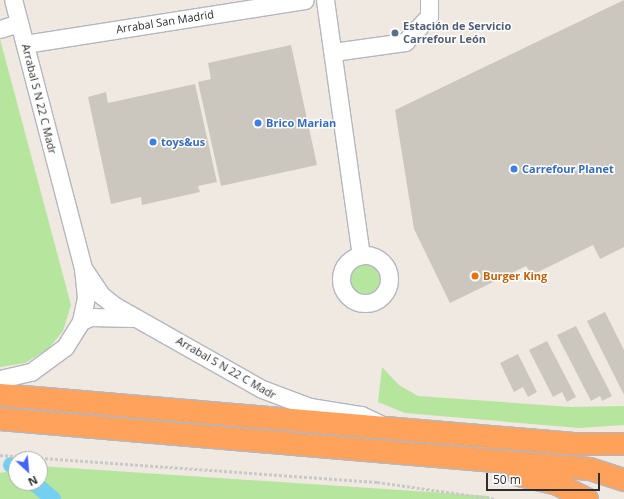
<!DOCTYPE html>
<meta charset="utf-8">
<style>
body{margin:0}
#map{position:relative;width:624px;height:499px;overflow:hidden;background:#efe9e1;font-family:"Open Sans",sans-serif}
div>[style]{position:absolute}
.green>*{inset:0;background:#b6e59e}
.round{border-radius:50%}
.canal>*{height:16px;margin:-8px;padding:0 8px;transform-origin:8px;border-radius:8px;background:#75cff0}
.building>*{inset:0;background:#cbc7bf}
.path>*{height:2.5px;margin-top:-1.25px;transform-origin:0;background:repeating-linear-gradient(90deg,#c9c9c9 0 3px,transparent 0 5px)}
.roads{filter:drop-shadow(1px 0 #b4b7c1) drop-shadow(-1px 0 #b4b7c1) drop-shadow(0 1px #b4b7c1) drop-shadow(0 -1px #b4b7c1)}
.minor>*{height:17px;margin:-8.5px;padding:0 8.5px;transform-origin:8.5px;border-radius:8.5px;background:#fff}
.minor>.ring{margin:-8.5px;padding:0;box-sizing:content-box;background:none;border:17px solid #fff;border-radius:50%}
.highway>*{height:22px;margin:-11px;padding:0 11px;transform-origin:11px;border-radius:11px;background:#ffa35c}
.dots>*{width:11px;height:11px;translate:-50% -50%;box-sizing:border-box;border:2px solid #fff;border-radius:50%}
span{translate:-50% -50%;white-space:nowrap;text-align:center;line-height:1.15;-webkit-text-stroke:3px #fff;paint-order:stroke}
.street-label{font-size:11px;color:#2e2e2e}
.service-label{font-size:11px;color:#4e5e75;font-weight:700}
.left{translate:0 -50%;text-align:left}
.shop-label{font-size:11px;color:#366cbe;font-weight:700}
.food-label{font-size:11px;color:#c56008;font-weight:700}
.north{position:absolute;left:8px;top:451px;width:40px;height:40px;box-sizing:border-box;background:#fff;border:1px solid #ababab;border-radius:50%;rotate:154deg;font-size:11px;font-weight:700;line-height:16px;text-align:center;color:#2e2e2e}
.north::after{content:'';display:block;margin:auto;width:14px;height:18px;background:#4264fb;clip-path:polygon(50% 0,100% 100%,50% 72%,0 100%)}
.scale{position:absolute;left:486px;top:473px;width:114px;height:18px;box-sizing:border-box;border:2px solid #2e2e2e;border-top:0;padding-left:5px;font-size:12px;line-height:14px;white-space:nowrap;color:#2e2e2e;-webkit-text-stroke:3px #fff;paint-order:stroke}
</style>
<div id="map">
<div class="green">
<div style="clip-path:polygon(0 39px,71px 305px,63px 331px,48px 349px,25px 363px,0 367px)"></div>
<div class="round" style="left:350px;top:264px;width:30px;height:30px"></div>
<div style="clip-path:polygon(382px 367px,399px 385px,418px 396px,571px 407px,624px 406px,624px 425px,579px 428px,405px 413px,378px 402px)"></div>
<div style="clip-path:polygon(40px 466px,489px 496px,490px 499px,0 499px,0 473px,16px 470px,16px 483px,40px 483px)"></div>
</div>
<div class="canal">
<div style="left:11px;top:465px;width:6px;rotate:31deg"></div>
<div style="left:34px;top:483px;width:25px;rotate:40deg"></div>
</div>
<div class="building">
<div style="clip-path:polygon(624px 0,624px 247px,600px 259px,593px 245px,532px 275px,526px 266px,450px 303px,414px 229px,395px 110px)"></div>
<div style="clip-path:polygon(291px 45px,317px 165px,221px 186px,198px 82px,211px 79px,208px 63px)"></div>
<div style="clip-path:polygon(195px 84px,217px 182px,198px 186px,200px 192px,142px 205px,141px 197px,111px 204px,88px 97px,106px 92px,108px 103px)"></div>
<div style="clip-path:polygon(605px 312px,624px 350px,624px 395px,587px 321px)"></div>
<div style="clip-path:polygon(576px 326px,612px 396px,602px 401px,600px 396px,591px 401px,557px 335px)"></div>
<div style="clip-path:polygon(547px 341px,576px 397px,567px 402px,562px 392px,553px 397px,529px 350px)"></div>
<div style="clip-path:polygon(518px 354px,537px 392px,528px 397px,523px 387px,514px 392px,500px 363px)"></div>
</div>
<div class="path">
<div style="left:0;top:455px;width:378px;rotate:4.1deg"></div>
<div style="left:377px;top:482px;width:120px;rotate:8.1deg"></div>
</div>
<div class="roads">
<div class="minor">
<div style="left:325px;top:0;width:258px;rotate:82deg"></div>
<div style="left:0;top:29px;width:20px;rotate:-18deg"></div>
<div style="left:25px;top:44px;width:283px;rotate:-8.9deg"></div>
<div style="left:333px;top:52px;width:73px;rotate:-7.9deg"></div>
<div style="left:405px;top:42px;width:35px;rotate:-47deg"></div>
<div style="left:429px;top:16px;width:16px;rotate:-90deg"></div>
<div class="ring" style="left:341px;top:255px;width:31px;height:31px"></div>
<div style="left:85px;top:271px;width:29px;rotate:56deg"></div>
<div style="left:101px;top:295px;width:18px;rotate:38deg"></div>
<div style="left:115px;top:306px;width:169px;rotate:29.5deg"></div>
<div style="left:262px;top:389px;width:51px;rotate:20.6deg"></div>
<div style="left:310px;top:407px;width:52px;rotate:8.9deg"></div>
<div style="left:361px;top:415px;width:21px;rotate:25deg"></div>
<div style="left:81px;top:321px;width:11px;rotate:-22deg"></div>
<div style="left:91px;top:317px;width:41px;rotate:1.4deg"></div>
<div style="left:0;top:379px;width:32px;rotate:-13deg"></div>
<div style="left:31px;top:372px;width:42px;rotate:-36.3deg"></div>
<div style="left:65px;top:347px;width:31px;rotate:-58deg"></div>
<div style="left:81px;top:321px;width:25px;rotate:-78deg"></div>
<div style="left:86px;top:297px;width:29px;rotate:-96deg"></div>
<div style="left:83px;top:268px;width:277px;rotate:-104.6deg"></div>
</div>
<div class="highway">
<div style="left:0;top:395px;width:576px;rotate:4.88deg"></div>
<div style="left:574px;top:444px;width:50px"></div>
<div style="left:0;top:419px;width:592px;rotate:4.84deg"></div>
<div style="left:590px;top:469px;width:36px;rotate:18deg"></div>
<div style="left:519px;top:475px;width:37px;rotate:13deg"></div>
<div style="left:555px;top:483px;width:36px;rotate:27deg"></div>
</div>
</div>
<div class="dots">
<div style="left:395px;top:33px;background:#5c6f8a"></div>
<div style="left:258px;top:123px;background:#3f7fe0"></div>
<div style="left:153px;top:142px;background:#3f7fe0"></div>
<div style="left:514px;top:169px;background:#3f7fe0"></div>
<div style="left:475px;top:276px;background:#e8710a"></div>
</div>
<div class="street-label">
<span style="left:165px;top:22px;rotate:-9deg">Arrabal San Madrid</span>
<span style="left:39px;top:99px;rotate:76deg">Arrabal S N 22 C Madr</span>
<span style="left:226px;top:368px;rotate:30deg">Arrabal S N 22 C Madr</span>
</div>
<div class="service-label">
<span class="left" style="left:403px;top:33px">Estación de Servicio<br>Carrefour León</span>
</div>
<div class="shop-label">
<span class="left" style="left:266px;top:123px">Brico Marian</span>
<span class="left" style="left:161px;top:142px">toys&amp;us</span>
<span class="left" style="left:522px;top:169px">Carrefour Planet</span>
</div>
<div class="food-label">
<span class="left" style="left:483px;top:276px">Burger King</span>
</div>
<div class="north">N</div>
<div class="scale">50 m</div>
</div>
